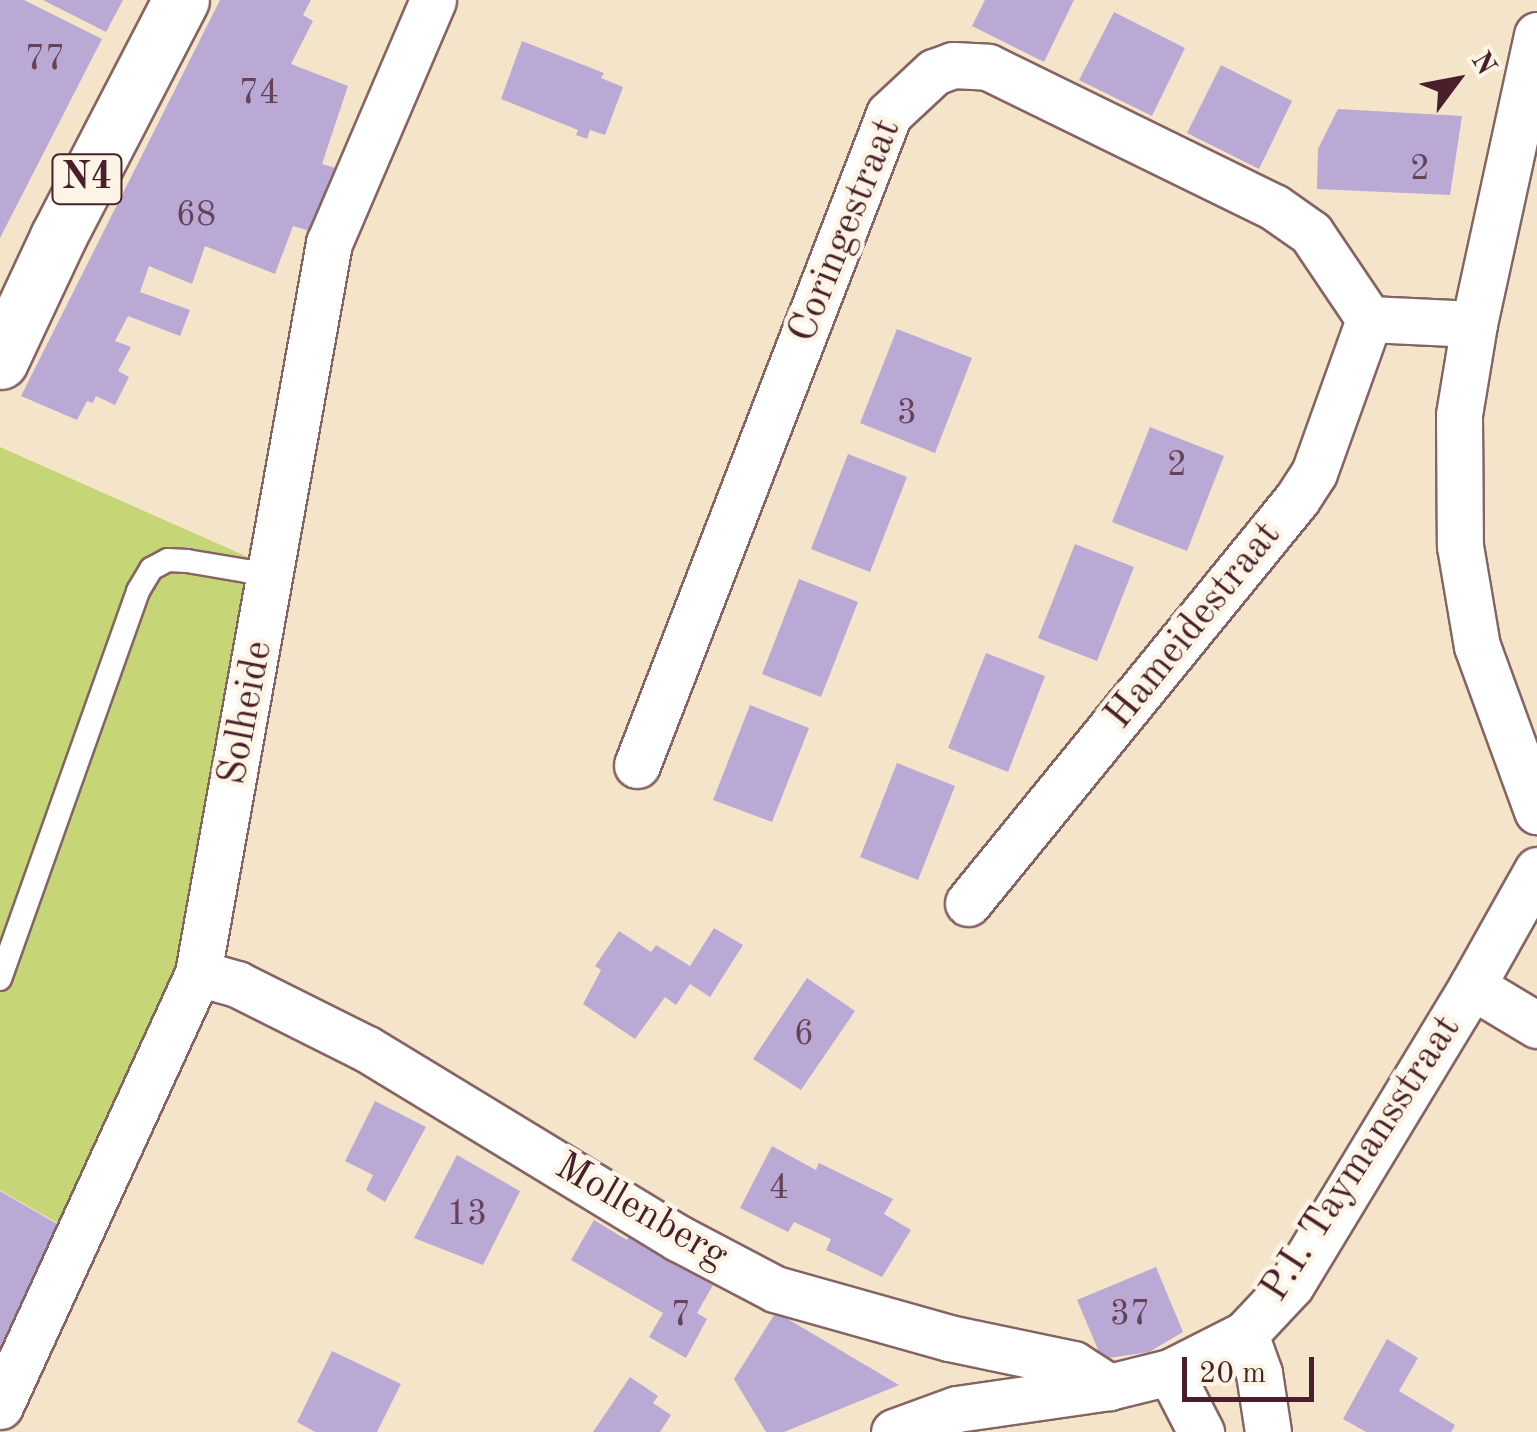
<!DOCTYPE html>
<style>
body{margin:0}
#map{position:relative;width:1537px;height:1432px;overflow:hidden;background:#f4e5ca;font-family:"Old Standard TT",serif}
div>[style]{position:absolute}
.green>*{inset:0;background:#c6d576}
.building>*{inset:0;background:#baa9d5}
.roads{filter:drop-shadow(2px 0 #866463) drop-shadow(-2px 0 #866463) drop-shadow(0 2px #866463) drop-shadow(0 -2px #866463)}
.lane>*{height:22px;margin:-11px;padding:0 11px;transform-origin:11px;border-radius:11px;background:#fff}
.street>*{height:45px;margin:-22.5px;padding:0 22.5px;transform-origin:22.5px;border-radius:22.5px;background:#fff}
.primary>*{height:55px;margin:-27.5px;padding:0 27.5px;transform-origin:27.5px;border-radius:27.5px;background:#fff}
span{translate:-50% -50%;white-space:nowrap;text-align:center;line-height:1.15;-webkit-text-stroke:9px #fcf5e5;paint-order:stroke}
.number-label{font-size:35px;color:#664256}
.number-label span{-webkit-text-stroke-width:0}
.shield-label span{padding:2px 8px;background:#fcf5e5;border:2px solid;border-radius:8px;-webkit-text-stroke-width:0}
.shield-label{font-size:38px;color:#4a1f2b;font-weight:700}
.street-label{font-size:40px;color:#4a1f2b}
.north{position:absolute;left:1407px;top:30px;width:100px;height:100px;-webkit-text-stroke:8px #fcf5e5;paint-order:stroke;rotate:58deg;font-size:28px;font-weight:700;line-height:40px;text-align:center;color:#4a1f2b}
.north::after{content:'';display:block;margin:auto;width:35px;height:45px;background:#4a1f2b;clip-path:polygon(50% 0,100% 100%,50% 72%,0 100%)}
.scale{position:absolute;left:1182px;top:1357px;width:132px;height:45px;box-sizing:border-box;border:5px solid #4a1f2b;border-top:0;padding-left:12px;font-size:30px;line-height:35px;white-space:nowrap;color:#4a1f2b;-webkit-text-stroke:8px #fcf5e5;paint-order:stroke}
</style>
<div id="map">
<div class="green">
<div style="clip-path:polygon(0 447px,250px 558px,245px 584px,257px 602px,184px 971px,68px 1229px,0 1190px)"></div>
</div>
<div class="building">
<div style="clip-path:polygon(0 0,24px 0,102px 39px,0 238px)"></div>
<div style="clip-path:polygon(43px 0,123px 0,106px 32px)"></div>
<div style="clip-path:polygon(220px 0,311px 0,303px 15px,313px 21px,291px 64px,348px 86px,322px 164px,342px 170px,320px 234px,293px 226px,275px 274px,205px 246px,192px 284px,149px 266px,140px 292px,190px 310px,180px 336px,128px 316px,115px 341px,131px 347px,118px 371px,129px 377px,115px 405px,96px 396px,93px 403px,87px 401px,77px 420px,21px 396px)"></div>
<div style="clip-path:polygon(985px 0,1074px 0,1044px 62px,972px 26px)"></div>
<div style="clip-path:polygon(1114px 12px,1185px 48px,1152px 116px,1079px 80px)"></div>
<div style="clip-path:polygon(522px 41px,604px 73px,601px 78px,623px 87px,605px 135px,590px 130px,587px 139px,576px 135px,578px 130px,501px 99px)"></div>
<div style="clip-path:polygon(1221px 65px,1292px 101px,1259px 169px,1187px 133px)"></div>
<div style="clip-path:polygon(1338px 109px,1462px 116px,1450px 195px,1317px 189px,1318px 149px)"></div>
<div style="clip-path:polygon(897px 329px,972px 358px,935px 453px,860px 423px)"></div>
<div style="clip-path:polygon(1150px 427px,1224px 456px,1187px 551px,1112px 522px)"></div>
<div style="clip-path:polygon(848px 454px,907px 477px,870px 572px,811px 549px)"></div>
<div style="clip-path:polygon(1075px 544px,1134px 567px,1097px 661px,1038px 638px)"></div>
<div style="clip-path:polygon(799px 579px,858px 602px,821px 697px,762px 674px)"></div>
<div style="clip-path:polygon(986px 653px,1045px 676px,1008px 772px,948px 748px)"></div>
<div style="clip-path:polygon(750px 705px,809px 728px,772px 822px,713px 800px)"></div>
<div style="clip-path:polygon(897px 763px,955px 786px,918px 880px,860px 857px)"></div>
<div style="clip-path:polygon(714px 928px,743px 945px,710px 997px,690px 984px,676px 1005px,665px 997px,635px 1039px,583px 1004px,601px 970px,595px 966px,619px 931px,651px 952px,656px 945px,690px 966px)"></div>
<div style="clip-path:polygon(807px 978px,855px 1011px,801px 1090px,753px 1059px)"></div>
<div style="clip-path:polygon(375px 1101px,426px 1127px,385px 1202px,366px 1190px,373px 1175px,345px 1161px)"></div>
<div style="clip-path:polygon(772px 1146px,816px 1170px,819px 1163px,893px 1199px,884px 1214px,911px 1230px,882px 1277px,826px 1250px,831px 1239px,794px 1222px,788px 1232px,740px 1208px)"></div>
<div style="clip-path:polygon(457px 1155px,520px 1191px,483px 1265px,414px 1238px)"></div>
<div style="clip-path:polygon(0 1191px,64px 1228px,0 1385px)"></div>
<div style="clip-path:polygon(594px 1220px,627px 1240px,634px 1227px,694px 1261px,689px 1271px,713px 1285px,697px 1313px,707px 1319px,686px 1358px,649px 1337px,663px 1313px,571px 1260px)"></div>
<div style="clip-path:polygon(1156px 1267px,1183px 1332px,1149px 1352px,1102px 1359px,1077px 1300px)"></div>
<div style="clip-path:polygon(776px 1312px,899px 1385px,784px 1432px,766px 1432px,734px 1379px)"></div>
<div style="clip-path:polygon(1387px 1339px,1418px 1358px,1399px 1391px,1455px 1425px,1451px 1432px,1366px 1432px,1343px 1419px)"></div>
<div style="clip-path:polygon(332px 1351px,401px 1384px,377px 1432px,315px 1432px,297px 1422px)"></div>
<div style="clip-path:polygon(630px 1377px,658px 1396px,653px 1403px,671px 1415px,660px 1432px,593px 1432px)"></div>
</div>
<div class="roads">
<div class="lane">
<div style="left:0;top:979px;width:412px;rotate:-70.4deg"></div>
<div style="left:138px;top:591px;width:26px;rotate:-59deg"></div>
<div style="left:151px;top:569px;width:19px;rotate:-28deg"></div>
<div style="left:168px;top:560px;width:19px;rotate:3deg"></div>
<div style="left:187px;top:561px;width:61px;rotate:9.5deg"></div>
<div style="left:247px;top:571px;width:27px;rotate:22deg"></div>
</div>
<div class="street">
<div style="left:1537px;top:35px;width:296px;rotate:102.3deg"></div>
<div style="left:1474px;top:324px;width:92px;rotate:99.4deg"></div>
<div style="left:1459px;top:415px;width:131px;rotate:89.6deg"></div>
<div style="left:1460px;top:546px;width:101px;rotate:80.4deg"></div>
<div style="left:1477px;top:646px;width:176px;rotate:70deg"></div>
<div style="left:637px;top:765px;width:698px;rotate:-68.84deg"></div>
<div style="left:889px;top:114px;width:62px;rotate:-43deg"></div>
<div style="left:934px;top:72px;width:20px;rotate:-20deg"></div>
<div style="left:953px;top:65px;width:35px;rotate:3deg"></div>
<div style="left:988px;top:67px;width:318px;rotate:26.1deg"></div>
<div style="left:1274px;top:207px;width:45px;rotate:35.1deg"></div>
<div style="left:1311px;top:233px;width:104px;rotate:56deg"></div>
<div style="left:1369px;top:319px;width:105px;rotate:2.7deg"></div>
<div style="left:968px;top:903px;width:521px;rotate:-50.84deg"></div>
<div style="left:1297px;top:499px;width:31px;rotate:-57deg"></div>
<div style="left:1314px;top:473px;width:164px;rotate:-70.3deg"></div>
<div style="left:198px;top:973px;width:41px;rotate:15.8deg"></div>
<div style="left:237px;top:984px;width:145px;rotate:26.6deg"></div>
<div style="left:367px;top:1049px;width:364px;rotate:31.3deg"></div>
<div style="left:678px;top:1238px;width:110px;rotate:27.7deg"></div>
<div style="left:775px;top:1289px;width:181px;rotate:15.7deg"></div>
<div style="left:949px;top:1338px;width:127px;rotate:11.8deg"></div>
<div style="left:1073px;top:1364px;width:43px;rotate:32.6deg"></div>
<div style="left:1472px;top:986px;width:76px;rotate:31deg"></div>
<div style="left:1245px;top:1334px;width:41px;rotate:70.3deg"></div>
<div style="left:1259px;top:1373px;width:60px;rotate:81.3deg"></div>
<div style="left:1170px;top:1372px;width:68px;rotate:62.7deg"></div>
<div style="left:0;top:1406px;width:476px;rotate:-65.4deg"></div>
<div style="left:198px;top:973px;width:742px;rotate:-79.83deg"></div>
<div style="left:329px;top:243px;width:264px;rotate:-66.8deg"></div>
<div style="left:894px;top:1432px;width:67px;rotate:-20.1deg"></div>
<div style="left:957px;top:1409px;width:154px;rotate:-8.2deg"></div>
<div style="left:1109px;top:1387px;width:63px;rotate:-13.8deg"></div>
<div style="left:1170px;top:1372px;width:84px;rotate:-26.9deg"></div>
<div style="left:1245px;top:1334px;width:67px;rotate:-46.8deg"></div>
<div style="left:1291px;top:1285px;width:350px;rotate:-58.8deg"></div>
<div style="left:1472px;top:986px;width:133px;rotate:-60.7deg"></div>
</div>
<div class="primary">
<div style="left:0;top:361px;width:137px;rotate:-64.9deg"></div>
<div style="left:58px;top:237px;width:267px;rotate:-62.6deg"></div>
</div>
</div>
<div class="number-label">
<span style="left:45px;top:60px">77</span>
<span style="left:259px;top:94px">74</span>
<span style="left:1420px;top:170px">2</span>
<span style="left:196px;top:216px">68</span>
<span style="left:907px;top:414px">3</span>
<span style="left:1177px;top:466px">2</span>
<span style="left:804px;top:1035px">6</span>
<span style="left:779px;top:1189px">4</span>
<span style="left:467px;top:1215px">13</span>
<span style="left:1130px;top:1315px">37</span>
<span style="left:681px;top:1316px">7</span>
</div>
<div class="shield-label">
<span style="left:87px;top:179px">N4</span>
</div>
<div class="street-label">
<span style="left:846px;top:231px;rotate:-68deg">Coringestraat</span>
<span style="left:1194px;top:626px;rotate:-51deg">Hameidestraat</span>
<span style="left:247px;top:713px;rotate:-79deg">Solheide</span>
<span style="left:1362px;top:1159px;rotate:-57deg">P.I. Taymansstraat</span>
<span style="left:641px;top:1212px;rotate:30deg">Mollenberg</span>
</div>
<div class="north">N</div>
<div class="scale">20 m</div>
</div>
